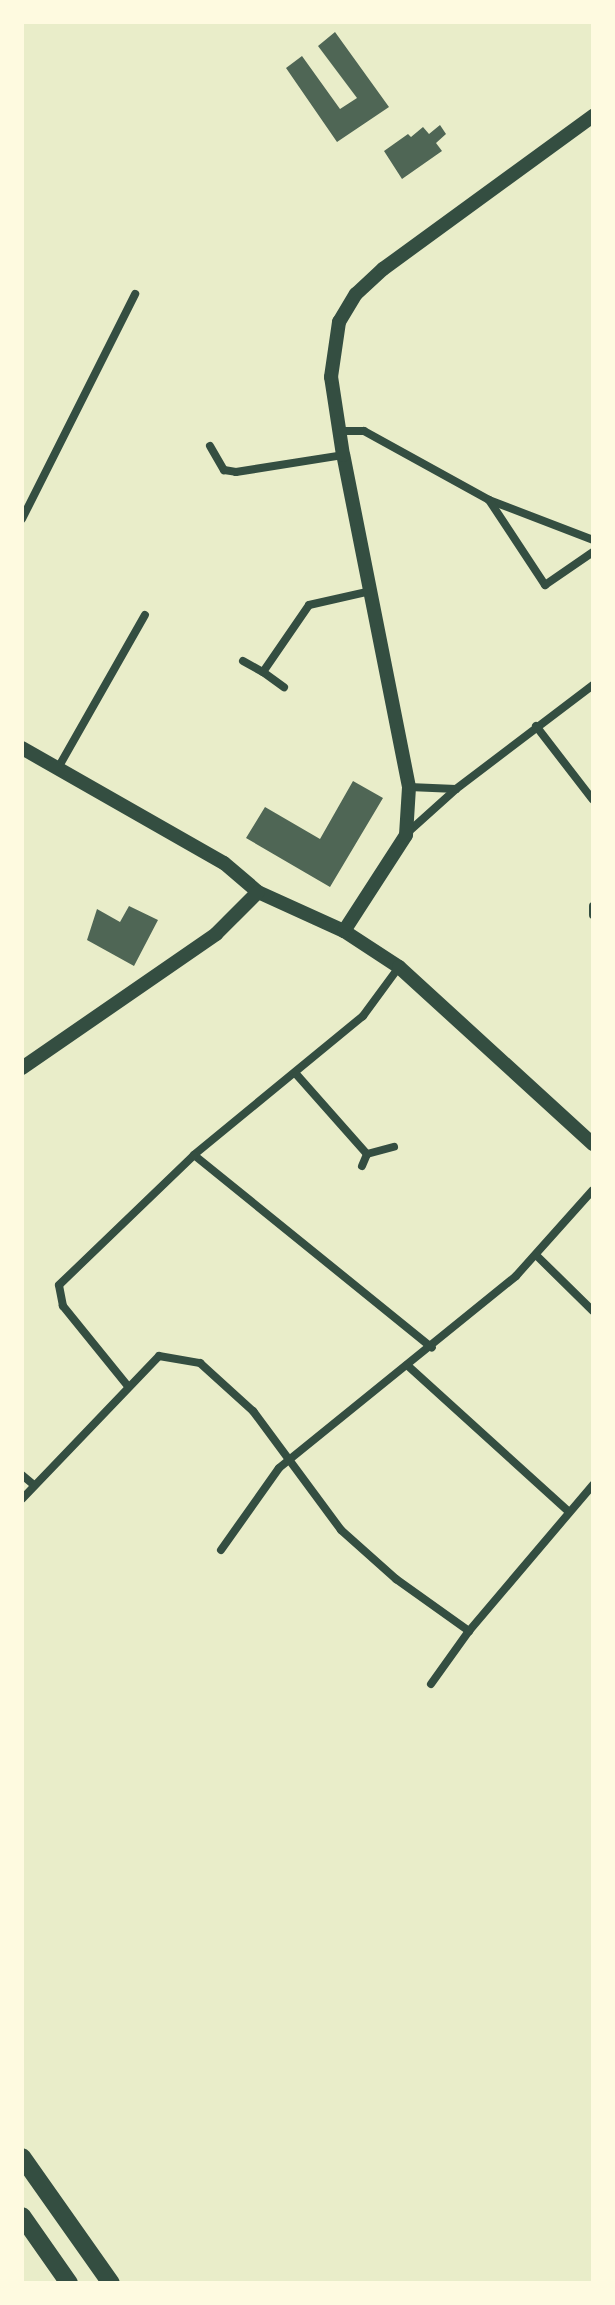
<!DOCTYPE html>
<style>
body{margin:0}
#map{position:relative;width:615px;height:2305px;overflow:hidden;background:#e9edc9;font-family:"Golos Text",sans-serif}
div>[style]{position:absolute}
.building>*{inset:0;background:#4f6655}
.minor>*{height:8px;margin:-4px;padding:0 4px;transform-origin:4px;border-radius:4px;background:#344e41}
.tertiary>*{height:14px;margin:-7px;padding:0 7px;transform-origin:7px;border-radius:7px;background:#344e41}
.trunk>*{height:18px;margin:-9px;padding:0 9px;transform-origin:9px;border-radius:9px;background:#344e41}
span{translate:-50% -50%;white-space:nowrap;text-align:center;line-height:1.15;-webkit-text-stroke:7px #fefae0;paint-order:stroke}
.frame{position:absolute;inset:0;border:24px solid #fefae0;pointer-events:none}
</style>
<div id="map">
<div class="building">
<div style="clip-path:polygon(335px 32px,389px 107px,337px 142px,286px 68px,302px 56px,340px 109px,357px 98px,318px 46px)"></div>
<div style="clip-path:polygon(440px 125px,446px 134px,436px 143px,442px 151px,402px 179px,384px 151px,408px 134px,411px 137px,423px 127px,429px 134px)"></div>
<div style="clip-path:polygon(353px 781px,383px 798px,330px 887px,246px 838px,265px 807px,320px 839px)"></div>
<div style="clip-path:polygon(129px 906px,158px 920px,134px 966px,87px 940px,97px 909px,120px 922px)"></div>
</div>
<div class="minor">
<div style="left:340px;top:431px;width:24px"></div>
<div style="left:364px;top:431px;width:143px;rotate:28.9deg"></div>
<div style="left:489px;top:500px;width:111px;rotate:21deg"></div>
<div style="left:210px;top:446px;width:28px;rotate:60deg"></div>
<div style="left:224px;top:470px;width:12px;rotate:9deg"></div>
<div style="left:236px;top:472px;width:108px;rotate:-9deg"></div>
<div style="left:489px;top:500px;width:102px;rotate:56.6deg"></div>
<div style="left:545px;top:585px;width:58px;rotate:-34.5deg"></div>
<div style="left:22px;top:519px;width:252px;rotate:-63.3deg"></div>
<div style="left:243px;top:661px;width:23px;rotate:29deg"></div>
<div style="left:263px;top:672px;width:81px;rotate:-55.5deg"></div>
<div style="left:309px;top:605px;width:64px;rotate:-12.7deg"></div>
<div style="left:263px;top:672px;width:26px;rotate:36deg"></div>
<div style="left:536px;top:726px;width:93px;rotate:52.4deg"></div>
<div style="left:58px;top:768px;width:176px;rotate:-60.4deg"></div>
<div style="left:409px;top:787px;width:47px;rotate:2.4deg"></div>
<div style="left:406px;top:834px;width:67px;rotate:-42deg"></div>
<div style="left:456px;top:789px;width:172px;rotate:-37.2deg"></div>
<div style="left:593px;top:906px;width:9px;rotate:90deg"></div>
<div style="left:399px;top:967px;width:61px;rotate:126.3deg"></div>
<div style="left:363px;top:1016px;width:219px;rotate:140.6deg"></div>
<div style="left:194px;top:1155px;width:306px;rotate:39deg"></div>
<div style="left:297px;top:1075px;width:106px;rotate:48.5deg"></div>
<div style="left:362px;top:1166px;width:13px;rotate:-67deg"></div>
<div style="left:367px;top:1154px;width:28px;rotate:-15deg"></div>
<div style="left:536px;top:1255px;width:80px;rotate:44.5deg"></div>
<div style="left:407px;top:1365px;width:217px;rotate:42.2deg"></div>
<div style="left:127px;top:1385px;width:102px;rotate:-129deg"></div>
<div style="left:63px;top:1306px;width:21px;rotate:-101deg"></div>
<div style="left:59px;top:1285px;width:187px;rotate:-43.9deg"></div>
<div style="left:22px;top:1475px;width:16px;rotate:40deg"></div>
<div style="left:22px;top:1499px;width:198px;rotate:-46.2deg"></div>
<div style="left:159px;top:1356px;width:42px;rotate:9.7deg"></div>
<div style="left:200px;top:1363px;width:72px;rotate:42.2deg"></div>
<div style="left:253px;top:1411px;width:148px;rotate:53.5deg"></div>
<div style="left:341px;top:1530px;width:74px;rotate:41.7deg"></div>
<div style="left:396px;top:1579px;width:90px;rotate:35.5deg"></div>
<div style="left:221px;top:1550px;width:100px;rotate:-54.7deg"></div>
<div style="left:279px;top:1468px;width:305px;rotate:-39deg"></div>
<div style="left:516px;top:1276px;width:115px;rotate:-48.2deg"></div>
<div style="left:431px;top:1684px;width:65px;rotate:-54.4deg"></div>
<div style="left:469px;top:1631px;width:192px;rotate:-49.7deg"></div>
</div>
<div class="tertiary">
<div style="left:22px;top:748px;width:232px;rotate:29.7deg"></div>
<div style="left:224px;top:863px;width:45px;rotate:40.5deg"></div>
<div style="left:258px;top:892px;width:94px;rotate:24.4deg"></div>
<div style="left:344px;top:931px;width:66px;rotate:33.2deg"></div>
<div style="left:399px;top:967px;width:263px;rotate:42.4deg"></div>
<div style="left:344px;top:931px;width:114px;rotate:-57.1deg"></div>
<div style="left:406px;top:835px;width:48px;rotate:-86.4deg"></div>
<div style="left:409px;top:787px;width:338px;rotate:-101.2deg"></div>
<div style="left:343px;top:455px;width:79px;rotate:-98.7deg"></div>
<div style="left:331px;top:377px;width:56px;rotate:-81.7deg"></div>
<div style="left:339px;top:322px;width:33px;rotate:-59deg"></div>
<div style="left:356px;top:294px;width:37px;rotate:-43deg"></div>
<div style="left:383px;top:269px;width:260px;rotate:-36.1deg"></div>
<div style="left:22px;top:1068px;width:236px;rotate:-34.6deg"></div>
<div style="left:216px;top:934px;width:59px;rotate:-45deg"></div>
</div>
<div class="trunk">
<div style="left:22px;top:2157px;width:154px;rotate:54.8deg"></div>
<div style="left:22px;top:2216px;width:82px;rotate:55deg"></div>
</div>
<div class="frame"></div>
</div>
